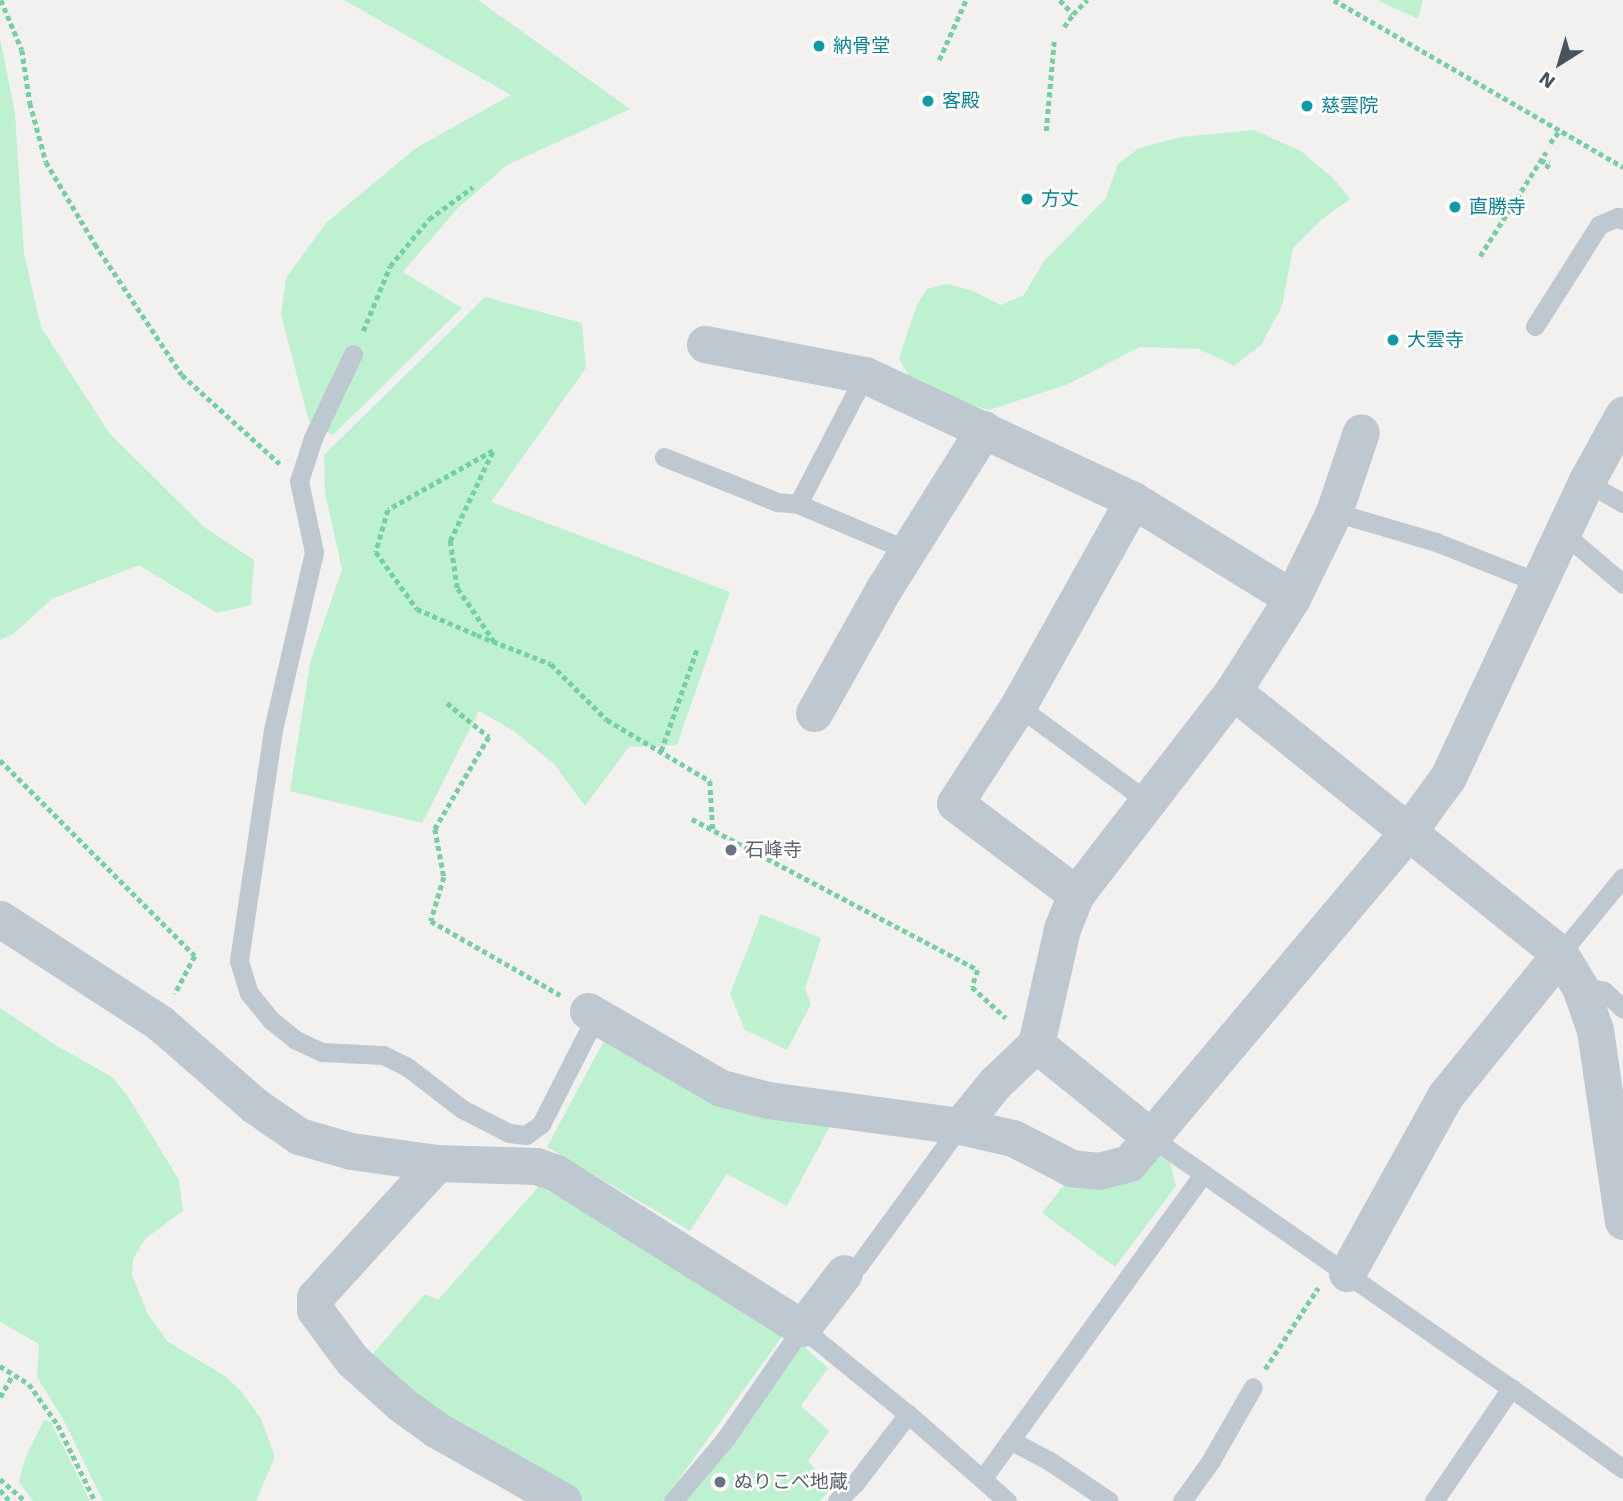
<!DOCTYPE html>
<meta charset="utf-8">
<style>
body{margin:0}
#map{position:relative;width:1623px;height:1501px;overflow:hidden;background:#f3f0f0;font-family:"Work Sans","Noto Sans JP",sans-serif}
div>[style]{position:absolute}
.green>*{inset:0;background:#bef1d0}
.path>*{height:4.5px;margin-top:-2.25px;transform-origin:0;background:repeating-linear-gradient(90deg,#75d0a0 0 5px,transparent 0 8.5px)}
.lane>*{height:19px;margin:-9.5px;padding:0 9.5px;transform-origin:9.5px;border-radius:9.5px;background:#bec8d0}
.street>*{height:37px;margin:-18.5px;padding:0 18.5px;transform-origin:18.5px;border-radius:18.5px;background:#bec8d0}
.dots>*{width:19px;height:19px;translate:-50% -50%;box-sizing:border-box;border:4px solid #fff;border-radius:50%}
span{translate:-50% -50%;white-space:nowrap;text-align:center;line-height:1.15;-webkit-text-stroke:5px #fff;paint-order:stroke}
.culture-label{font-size:19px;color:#0d838f}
.left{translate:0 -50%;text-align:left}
.worship-label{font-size:19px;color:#5b616d}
.north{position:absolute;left:1525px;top:28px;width:70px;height:70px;-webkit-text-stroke:5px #fff;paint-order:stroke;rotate:217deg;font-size:19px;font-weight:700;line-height:28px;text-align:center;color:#47545f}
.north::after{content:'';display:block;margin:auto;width:24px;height:32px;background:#47545f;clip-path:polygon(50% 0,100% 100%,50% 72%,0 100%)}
</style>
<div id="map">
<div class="green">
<div style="clip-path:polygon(344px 0,478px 0,630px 109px,507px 165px,457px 209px,403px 272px,462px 308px,333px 435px,309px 422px,281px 314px,286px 278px,327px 222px,416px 148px,511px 95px)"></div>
<div style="clip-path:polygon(1377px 0,1423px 0,1418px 19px)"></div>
<div style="clip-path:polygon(0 38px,15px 113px,24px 254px,41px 327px,109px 433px,204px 527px,254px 560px,251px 605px,217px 613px,139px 565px,52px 599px,13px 634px,0 640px)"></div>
<div style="clip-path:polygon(1254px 130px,1301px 151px,1334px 179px,1350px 199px,1320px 221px,1293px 248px,1282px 306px,1261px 345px,1234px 366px,1199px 349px,1140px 347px,1066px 385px,989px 410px,950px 399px,912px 383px,899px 358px,916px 307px,927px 289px,947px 284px,973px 291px,1001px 305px,1024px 295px,1044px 261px,1106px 198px,1118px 164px,1139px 148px,1181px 137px)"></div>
<div style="clip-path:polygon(485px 297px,582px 323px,586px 368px,491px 502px,730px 592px,677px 745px,629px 747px,585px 806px,554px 764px,514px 731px,479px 711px,422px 823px,290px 791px,310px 663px,342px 569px,325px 493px,324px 455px)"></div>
<div style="clip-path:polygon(761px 914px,821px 938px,805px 989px,811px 1004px,787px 1050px,745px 1030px,730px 994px)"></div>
<div style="clip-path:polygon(0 1008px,52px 1043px,112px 1077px,127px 1095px,179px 1180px,183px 1211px,145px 1239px,133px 1259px,132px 1275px,148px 1314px,168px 1342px,225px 1376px,241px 1391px,261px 1419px,275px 1457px,256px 1501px,103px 1501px,64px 1421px,37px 1377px,39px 1344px,0 1322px)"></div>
<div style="clip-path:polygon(607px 1035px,834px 1119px,787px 1206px,727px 1174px,690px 1231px,547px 1147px)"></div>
<div style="clip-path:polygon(1153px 1150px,1170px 1162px,1176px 1186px,1115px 1267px,1042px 1213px,1064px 1185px)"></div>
<div style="clip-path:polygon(539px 1186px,676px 1262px,787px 1330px,663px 1501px,585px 1501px,458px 1429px,369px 1358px,425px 1294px,438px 1300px)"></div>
<div style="clip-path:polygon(800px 1343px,828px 1368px,801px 1406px,829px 1431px,808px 1461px,832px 1488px,820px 1501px,679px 1501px,725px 1456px)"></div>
<div style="clip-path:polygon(44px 1420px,51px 1422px,90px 1501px,33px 1501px,19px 1482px,25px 1459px)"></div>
</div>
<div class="path">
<div style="left:1px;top:0;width:54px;rotate:67.2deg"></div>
<div style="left:22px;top:50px;width:54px;rotate:81.4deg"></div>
<div style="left:30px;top:103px;width:61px;rotate:74.8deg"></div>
<div style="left:46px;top:162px;width:96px;rotate:59.1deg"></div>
<div style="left:95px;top:244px;width:157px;rotate:56.4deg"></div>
<div style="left:182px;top:375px;width:132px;rotate:42.2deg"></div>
<div style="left:1060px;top:0;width:19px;rotate:47deg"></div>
<div style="left:1073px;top:14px;width:20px;rotate:-45deg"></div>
<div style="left:1334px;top:0;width:334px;rotate:30deg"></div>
<div style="left:1064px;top:27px;width:16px;rotate:-55deg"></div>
<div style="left:939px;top:60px;width:66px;rotate:-65.8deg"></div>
<div style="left:1046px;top:131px;width:90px;rotate:-84.9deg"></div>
<div style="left:1550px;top:143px;width:16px;rotate:-52deg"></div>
<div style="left:1541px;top:160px;width:9px;rotate:27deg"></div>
<div style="left:1549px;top:164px;width:8px;rotate:120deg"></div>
<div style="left:1480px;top:256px;width:123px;rotate:-57.6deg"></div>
<div style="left:363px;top:331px;width:70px;rotate:-67.4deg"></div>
<div style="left:390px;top:266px;width:61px;rotate:-50.3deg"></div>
<div style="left:429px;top:219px;width:54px;rotate:-36deg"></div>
<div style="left:494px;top:642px;width:65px;rotate:-124.4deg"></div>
<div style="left:457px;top:588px;width:48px;rotate:-98.5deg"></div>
<div style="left:450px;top:541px;width:100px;rotate:-64.5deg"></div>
<div style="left:493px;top:451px;width:120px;rotate:150.7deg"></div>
<div style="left:388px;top:510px;width:44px;rotate:105.9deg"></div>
<div style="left:376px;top:552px;width:70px;rotate:54.3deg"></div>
<div style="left:417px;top:609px;width:65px;rotate:23.4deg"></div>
<div style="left:477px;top:635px;width:79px;rotate:21.4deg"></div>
<div style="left:551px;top:664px;width:79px;rotate:45deg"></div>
<div style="left:607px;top:720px;width:120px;rotate:30.6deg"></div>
<div style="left:710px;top:781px;width:50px;rotate:86.6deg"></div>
<div style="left:447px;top:703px;width:54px;rotate:39deg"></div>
<div style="left:489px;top:737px;width:107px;rotate:120.4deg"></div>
<div style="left:435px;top:829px;width:49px;rotate:79.4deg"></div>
<div style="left:444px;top:877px;width:46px;rotate:106.5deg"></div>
<div style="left:431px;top:921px;width:149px;rotate:29.8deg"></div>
<div style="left:661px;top:751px;width:108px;rotate:-70.6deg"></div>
<div style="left:0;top:760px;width:276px;rotate:45.1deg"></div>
<div style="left:195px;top:956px;width:43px;rotate:117.8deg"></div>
<div style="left:692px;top:819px;width:323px;rotate:27.8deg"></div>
<div style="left:978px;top:970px;width:18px;rotate:109deg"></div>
<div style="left:972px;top:987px;width:46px;rotate:42.4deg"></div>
<div style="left:0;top:1366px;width:34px;rotate:32deg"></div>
<div style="left:29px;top:1384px;width:50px;rotate:54.7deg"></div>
<div style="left:58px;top:1425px;width:85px;rotate:64deg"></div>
<div style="left:1265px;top:1369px;width:97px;rotate:-56.8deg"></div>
<div style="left:0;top:1397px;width:24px;rotate:-60deg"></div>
<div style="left:0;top:1479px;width:33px;rotate:41deg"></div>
<div style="left:0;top:1490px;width:15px;rotate:48deg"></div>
</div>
<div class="lane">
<div style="left:1535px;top:326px;width:120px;rotate:-57.6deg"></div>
<div style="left:1599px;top:225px;width:21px;rotate:-23deg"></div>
<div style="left:1618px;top:217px;width:6px;rotate:31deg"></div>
<div style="left:353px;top:354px;width:93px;rotate:115.5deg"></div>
<div style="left:313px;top:438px;width:45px;rotate:108deg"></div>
<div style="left:299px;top:481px;width:73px;rotate:78.1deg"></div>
<div style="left:314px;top:552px;width:183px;rotate:103deg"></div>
<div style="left:273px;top:730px;width:233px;rotate:98.4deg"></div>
<div style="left:239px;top:961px;width:34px;rotate:73deg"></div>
<div style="left:249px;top:993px;width:35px;rotate:51deg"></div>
<div style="left:271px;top:1020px;width:32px;rotate:39deg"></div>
<div style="left:296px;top:1040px;width:29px;rotate:25deg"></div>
<div style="left:322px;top:1052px;width:61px;rotate:2.8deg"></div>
<div style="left:383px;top:1055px;width:25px;rotate:26deg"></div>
<div style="left:406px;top:1066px;width:71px;rotate:37.5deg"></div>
<div style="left:462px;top:1109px;width:53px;rotate:27.1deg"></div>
<div style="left:509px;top:1133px;width:17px;rotate:7deg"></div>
<div style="left:526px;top:1135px;width:19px;rotate:-36deg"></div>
<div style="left:541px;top:1124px;width:121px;rotate:-63deg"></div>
<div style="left:664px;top:457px;width:122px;rotate:21.7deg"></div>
<div style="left:777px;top:502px;width:21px;rotate:5deg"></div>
<div style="left:798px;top:504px;width:118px;rotate:22.9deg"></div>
<div style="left:1586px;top:482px;width:43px;rotate:29.6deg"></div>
<div style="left:798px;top:504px;width:145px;rotate:-62.6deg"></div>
<div style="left:1334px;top:512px;width:106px;rotate:16.4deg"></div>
<div style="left:1436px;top:542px;width:109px;rotate:21.6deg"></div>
<div style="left:1562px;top:532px;width:80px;rotate:40.4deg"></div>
<div style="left:1018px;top:706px;width:162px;rotate:36.4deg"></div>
<div style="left:1560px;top:954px;width:99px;rotate:-50.7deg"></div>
<div style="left:1580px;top:987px;width:24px;rotate:9deg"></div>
<div style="left:1604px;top:991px;width:26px;rotate:43deg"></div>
<div style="left:1152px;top:1138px;width:437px;rotate:34.9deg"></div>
<div style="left:1511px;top:1388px;width:138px;rotate:35.9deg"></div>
<div style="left:844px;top:1273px;width:16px;rotate:-27deg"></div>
<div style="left:858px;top:1266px;width:173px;rotate:-53.9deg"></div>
<div style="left:1010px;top:1440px;width:43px;rotate:27.8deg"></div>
<div style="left:1048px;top:1460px;width:73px;rotate:33.9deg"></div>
<div style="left:983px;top:1478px;width:375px;rotate:-54.1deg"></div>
<div style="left:673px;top:1501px;width:82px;rotate:-49.9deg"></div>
<div style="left:726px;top:1438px;width:134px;rotate:-55.4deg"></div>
<div style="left:802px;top:1328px;width:136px;rotate:39.1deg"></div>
<div style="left:908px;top:1414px;width:132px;rotate:41.3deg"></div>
<div style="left:837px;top:1501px;width:27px;rotate:-45deg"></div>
<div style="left:856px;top:1482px;width:86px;rotate:-52.6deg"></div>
<div style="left:1182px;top:1501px;width:48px;rotate:-54.3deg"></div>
<div style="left:1210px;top:1462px;width:86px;rotate:-60.2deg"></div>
<div style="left:1434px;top:1501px;width:137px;rotate:-55.7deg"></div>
</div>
<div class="street">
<div style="left:705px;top:344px;width:163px;rotate:11deg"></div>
<div style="left:865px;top:375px;width:296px;rotate:25deg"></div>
<div style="left:1133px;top:500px;width:187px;rotate:31.6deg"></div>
<div style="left:1292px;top:598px;width:110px;rotate:122.4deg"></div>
<div style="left:1233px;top:691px;width:257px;rotate:127.7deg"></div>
<div style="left:1076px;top:894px;width:38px;rotate:112deg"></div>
<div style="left:1062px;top:929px;width:118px;rotate:102.7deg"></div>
<div style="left:1036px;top:1044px;width:57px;rotate:136.4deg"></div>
<div style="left:995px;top:1083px;width:55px;rotate:129.1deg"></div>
<div style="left:1292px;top:598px;width:96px;rotate:-64deg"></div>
<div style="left:1334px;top:512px;width:84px;rotate:-71.4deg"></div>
<div style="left:1233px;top:691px;width:420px;rotate:38.8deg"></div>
<div style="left:1560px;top:954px;width:39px;rotate:59deg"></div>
<div style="left:1580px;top:987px;width:46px;rotate:70.8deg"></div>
<div style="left:1595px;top:1030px;width:193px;rotate:81.7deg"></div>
<div style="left:814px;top:713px;width:141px;rotate:-60.7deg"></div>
<div style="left:883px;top:590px;width:190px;rotate:-57.9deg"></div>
<div style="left:1076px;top:894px;width:151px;rotate:-143.1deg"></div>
<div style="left:955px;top:803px;width:116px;rotate:-57deg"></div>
<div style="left:1018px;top:706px;width:236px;rotate:-60.8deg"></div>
<div style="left:0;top:919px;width:191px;rotate:33deg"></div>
<div style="left:160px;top:1023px;width:125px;rotate:41.1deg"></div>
<div style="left:254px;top:1105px;width:55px;rotate:34.6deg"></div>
<div style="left:299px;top:1136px;width:54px;rotate:16.1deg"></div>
<div style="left:351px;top:1151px;width:87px;rotate:7.9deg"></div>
<div style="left:437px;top:1163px;width:99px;rotate:1.7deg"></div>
<div style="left:536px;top:1166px;width:21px;rotate:19deg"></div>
<div style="left:556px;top:1173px;width:291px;rotate:32.2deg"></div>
<div style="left:802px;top:1328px;width:69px;rotate:-52.6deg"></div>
<div style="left:588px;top:1011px;width:154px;rotate:30.1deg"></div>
<div style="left:721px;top:1088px;width:49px;rotate:14.3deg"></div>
<div style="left:768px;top:1100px;width:194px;rotate:7.7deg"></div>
<div style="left:960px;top:1126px;width:54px;rotate:12.8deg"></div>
<div style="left:1013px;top:1138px;width:65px;rotate:27.3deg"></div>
<div style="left:1071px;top:1168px;width:27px;rotate:6deg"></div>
<div style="left:1098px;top:1171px;width:32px;rotate:-14deg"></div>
<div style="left:1129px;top:1163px;width:433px;rotate:-49.9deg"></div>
<div style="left:1408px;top:832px;width:68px;rotate:-54deg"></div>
<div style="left:1448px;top:777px;width:326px;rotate:-64.9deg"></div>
<div style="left:1586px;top:482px;width:77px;rotate:-61.1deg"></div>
<div style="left:1036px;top:1044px;width:149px;rotate:39deg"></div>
<div style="left:437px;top:1163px;width:181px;rotate:132.3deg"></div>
<div style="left:315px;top:1297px;width:13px;rotate:90deg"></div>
<div style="left:315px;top:1310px;width:62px;rotate:53.5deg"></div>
<div style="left:352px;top:1360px;width:66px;rotate:41.9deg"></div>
<div style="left:401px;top:1404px;width:44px;rotate:35.8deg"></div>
<div style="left:437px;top:1430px;width:145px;rotate:29.4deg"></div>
<div style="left:1347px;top:1273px;width:202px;rotate:-61deg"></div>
<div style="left:1445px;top:1096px;width:183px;rotate:-51deg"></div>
</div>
<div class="dots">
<div style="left:819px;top:46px;background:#0f9aa8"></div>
<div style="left:928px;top:101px;background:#0f9aa8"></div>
<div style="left:1307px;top:106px;background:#0f9aa8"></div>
<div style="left:1027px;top:199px;background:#0f9aa8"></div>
<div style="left:1455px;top:207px;background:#0f9aa8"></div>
<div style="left:1393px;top:340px;background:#0f9aa8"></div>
<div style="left:731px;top:850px;background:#6b7280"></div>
<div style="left:720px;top:1482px;background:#6b7280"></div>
</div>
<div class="culture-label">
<span class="left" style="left:833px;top:46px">納骨堂</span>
<span class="left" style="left:942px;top:101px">客殿</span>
<span class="left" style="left:1321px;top:106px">慈雲院</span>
<span class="left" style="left:1041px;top:199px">方丈</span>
<span class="left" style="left:1469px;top:207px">直勝寺</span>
<span class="left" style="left:1407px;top:340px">大雲寺</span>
</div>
<div class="worship-label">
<span class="left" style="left:745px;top:850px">石峰寺</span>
<span class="left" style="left:734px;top:1482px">ぬりこべ地蔵</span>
</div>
<div class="north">N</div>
</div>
